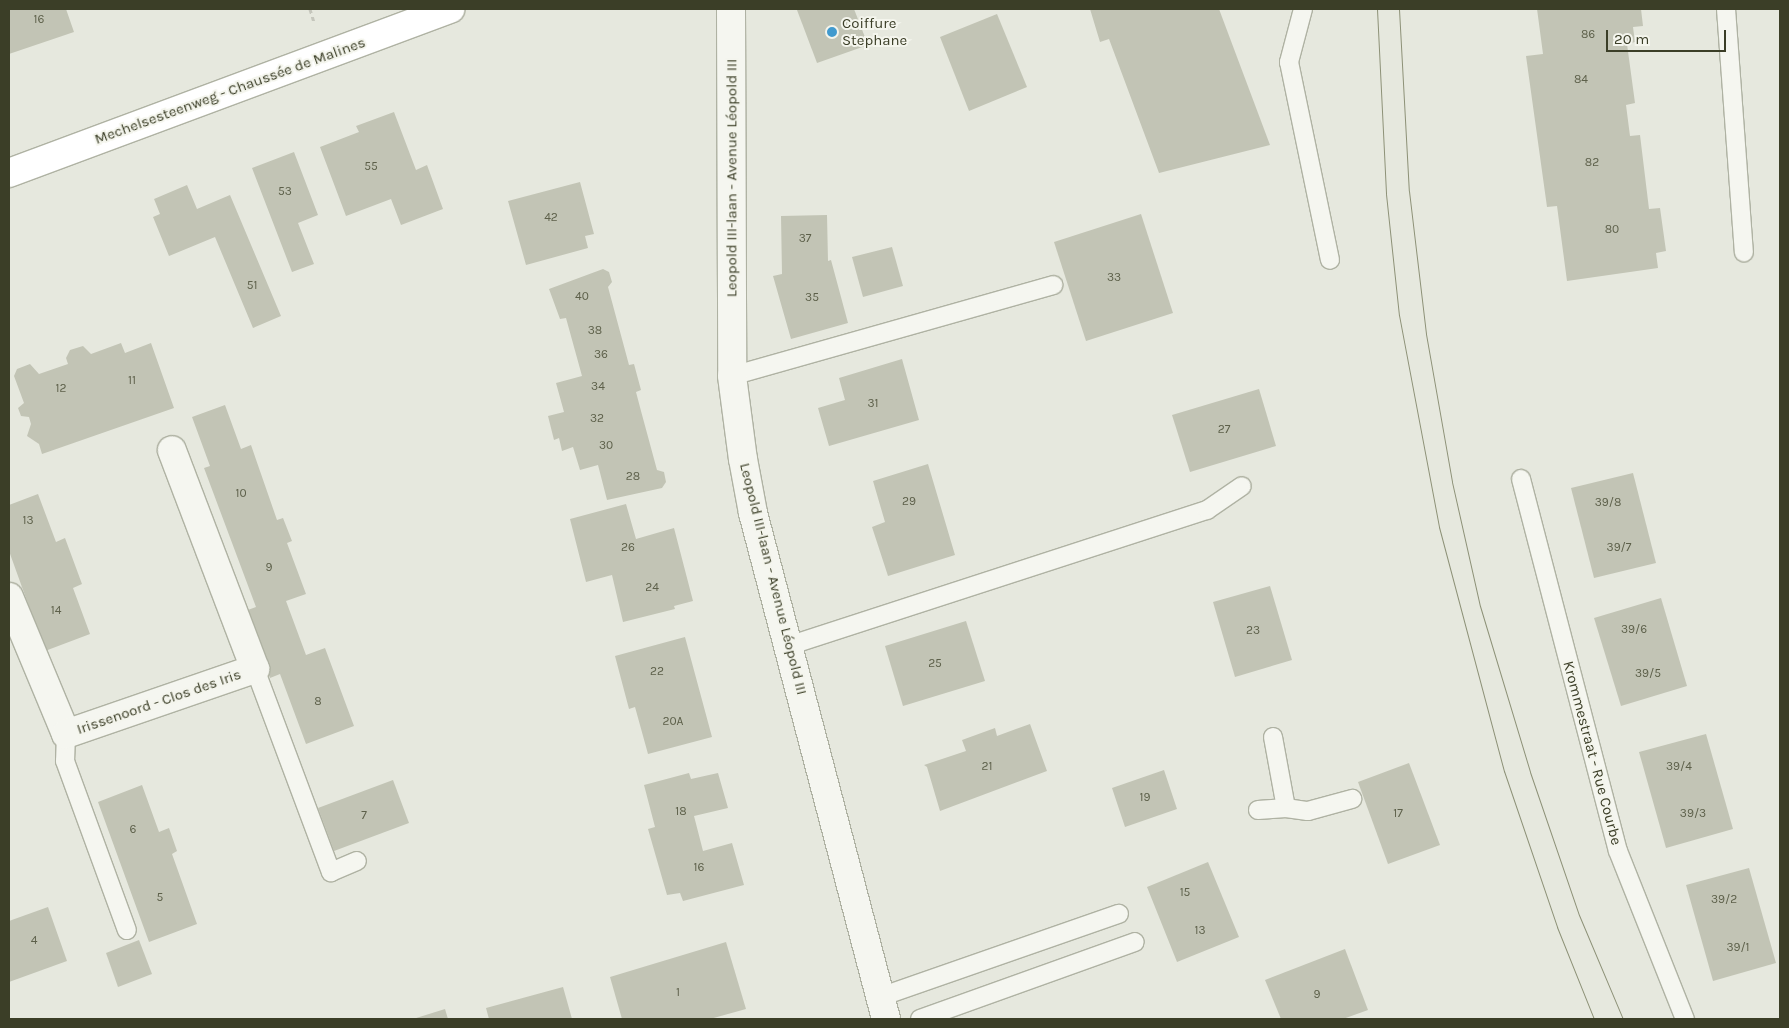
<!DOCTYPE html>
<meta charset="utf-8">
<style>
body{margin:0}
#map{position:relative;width:1789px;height:1028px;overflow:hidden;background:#e6e8de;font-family:Karla,sans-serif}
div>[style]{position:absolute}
.building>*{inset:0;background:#c2c4b5}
.path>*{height:3px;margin-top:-1.5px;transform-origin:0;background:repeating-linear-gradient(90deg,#c5c6bc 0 4px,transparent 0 8px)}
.roads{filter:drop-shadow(1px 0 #afb2a3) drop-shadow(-1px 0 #afb2a3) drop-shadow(0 1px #afb2a3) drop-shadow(0 -1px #afb2a3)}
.lane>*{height:18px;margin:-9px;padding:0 9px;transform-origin:9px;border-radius:9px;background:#f5f6f0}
.street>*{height:28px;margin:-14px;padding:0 14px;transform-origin:14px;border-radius:14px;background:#f5f6f0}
.secondary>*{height:28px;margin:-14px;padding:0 14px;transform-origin:14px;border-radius:14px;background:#fff}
.tram>*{height:1px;margin:-0.5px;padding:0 0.5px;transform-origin:0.5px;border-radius:0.5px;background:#8d9177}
.dots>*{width:14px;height:14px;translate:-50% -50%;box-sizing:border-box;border:2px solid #f4f5ed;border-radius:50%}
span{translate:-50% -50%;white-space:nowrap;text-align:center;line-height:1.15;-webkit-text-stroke:4px #f4f5ed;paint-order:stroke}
.number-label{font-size:12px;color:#5d604a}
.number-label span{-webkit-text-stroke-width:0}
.poi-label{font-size:15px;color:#3b3e27}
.left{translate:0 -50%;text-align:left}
.street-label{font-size:15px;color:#3b3e27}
.frame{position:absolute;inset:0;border:10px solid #3b3e27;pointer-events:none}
.scale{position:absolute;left:1606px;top:30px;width:120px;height:22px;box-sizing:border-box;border:2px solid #3b3e27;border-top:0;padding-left:6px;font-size:15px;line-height:18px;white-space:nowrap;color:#3b3e27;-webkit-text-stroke:4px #f4f5ed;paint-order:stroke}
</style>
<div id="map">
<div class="building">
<div style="clip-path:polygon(9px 9px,66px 9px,74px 32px,9px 54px)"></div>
<div style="clip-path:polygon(854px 9px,868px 45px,817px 63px,797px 10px)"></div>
<div style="clip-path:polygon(1090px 9px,1219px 9px,1270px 145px,1159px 173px,1109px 39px,1100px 42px)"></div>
<div style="clip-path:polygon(1537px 9px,1641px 9px,1643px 26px,1633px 27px,1635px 42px,1627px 44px,1635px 103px,1626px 105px,1630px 136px,1640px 135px,1649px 209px,1660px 208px,1666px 251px,1656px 253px,1658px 268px,1567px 281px,1557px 206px,1547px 207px,1526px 56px,1543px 54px)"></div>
<div style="clip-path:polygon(997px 14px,1027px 87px,969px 111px,940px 37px)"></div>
<div style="clip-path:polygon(394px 112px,416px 170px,427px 165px,443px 209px,401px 225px,391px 199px,346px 216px,320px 147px,359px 132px,356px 126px)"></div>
<div style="clip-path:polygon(294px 152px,318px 215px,298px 223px,314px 264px,292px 272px,252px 168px)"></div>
<div style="clip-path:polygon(580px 182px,594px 234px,585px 236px,588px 248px,526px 265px,508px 201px)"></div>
<div style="clip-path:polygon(187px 185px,197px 209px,230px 195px,281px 316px,253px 328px,215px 237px,169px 256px,153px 217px,160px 214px,154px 199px)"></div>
<div style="clip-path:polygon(1141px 214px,1173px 313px,1086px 341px,1054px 242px)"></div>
<div style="clip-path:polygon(827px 215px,828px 261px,831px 260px,848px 323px,791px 339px,773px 276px,782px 274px,781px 216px)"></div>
<div style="clip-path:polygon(892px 247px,903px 286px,863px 297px,852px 257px)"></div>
<div style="clip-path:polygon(603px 269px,609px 272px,612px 282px,608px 287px,629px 365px,634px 364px,641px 390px,636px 392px,641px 411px,657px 470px,664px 472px,666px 482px,662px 488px,607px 500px,598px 465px,580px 470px,573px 447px,562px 451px,559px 438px,554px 440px,548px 416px,564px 412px,556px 383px,582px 376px,566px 318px,560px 319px,549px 289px)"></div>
<div style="clip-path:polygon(121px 343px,125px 353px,151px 343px,174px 408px,42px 454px,39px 444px,27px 436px,31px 424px,29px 417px,21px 416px,18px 408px,24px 403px,14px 376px,17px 369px,30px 364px,39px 374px,68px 364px,66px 358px,70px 350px,83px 346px,91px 354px)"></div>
<div style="clip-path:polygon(902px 359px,919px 420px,829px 446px,818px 408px,845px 400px,839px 378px)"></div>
<div style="clip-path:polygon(1259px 389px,1276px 446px,1190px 472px,1172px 415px)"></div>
<div style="clip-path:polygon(225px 405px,241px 449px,251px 445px,277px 520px,283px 518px,292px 541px,287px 543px,306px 594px,286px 601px,306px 655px,325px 648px,354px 726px,306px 744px,280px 674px,270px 678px,245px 611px,256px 607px,204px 468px,210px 466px,192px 417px)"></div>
<div style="clip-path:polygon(928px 464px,955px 555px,888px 576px,872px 527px,885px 522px,873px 481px)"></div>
<div style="clip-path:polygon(1633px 473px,1656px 563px,1594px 578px,1571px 488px)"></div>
<div style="clip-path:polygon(38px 494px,56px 542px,65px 538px,82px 584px,73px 588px,90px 634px,45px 651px,9px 551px,9px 505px)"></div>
<div style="clip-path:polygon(626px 504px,636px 539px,674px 528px,693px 601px,674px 606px,675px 609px,623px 622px,612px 575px,586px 582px,570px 519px)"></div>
<div style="clip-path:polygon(1270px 586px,1292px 660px,1235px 677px,1213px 602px)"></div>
<div style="clip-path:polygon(1661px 598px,1687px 686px,1621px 706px,1594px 618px)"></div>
<div style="clip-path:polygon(966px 621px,985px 681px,903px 706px,885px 646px)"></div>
<div style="clip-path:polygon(685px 637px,712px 737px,648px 754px,635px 707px,629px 709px,615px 656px)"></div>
<div style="clip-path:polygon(1030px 724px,1047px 771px,940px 811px,927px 767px,924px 765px,966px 751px,962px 740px,995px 728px,997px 736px)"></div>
<div style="clip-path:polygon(1706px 734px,1733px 829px,1666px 848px,1639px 752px)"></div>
<div style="clip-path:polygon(1409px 763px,1440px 845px,1388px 864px,1358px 782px)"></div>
<div style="clip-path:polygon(1164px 770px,1177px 809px,1125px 827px,1112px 788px)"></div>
<div style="clip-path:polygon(689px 773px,691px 779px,718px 773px,728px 808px,694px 816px,703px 851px,732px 843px,744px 885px,683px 901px,680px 893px,667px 895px,648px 829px,655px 827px,644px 785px)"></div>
<div style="clip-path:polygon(393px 780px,409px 823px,334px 851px,318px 808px)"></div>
<div style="clip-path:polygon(142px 785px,159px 832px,169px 828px,177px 851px,172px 854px,197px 924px,149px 942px,98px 802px)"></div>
<div style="clip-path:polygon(1208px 862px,1239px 937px,1177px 962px,1147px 887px)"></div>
<div style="clip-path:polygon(1749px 868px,1776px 963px,1713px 981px,1686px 885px)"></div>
<div style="clip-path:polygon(48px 907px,67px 961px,9px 982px,9px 921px)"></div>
<div style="clip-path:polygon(139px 940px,152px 974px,118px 987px,106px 953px)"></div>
<div style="clip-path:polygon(726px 942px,746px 1009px,710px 1019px,622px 1019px,610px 977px)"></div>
<div style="clip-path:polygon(1345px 949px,1368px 1010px,1343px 1019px,1281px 1019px,1265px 980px)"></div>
<div style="clip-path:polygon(563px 987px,572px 1019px,489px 1019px,486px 1008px)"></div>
<div style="clip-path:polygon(445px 1009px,448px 1019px,413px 1019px)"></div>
</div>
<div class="path">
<div style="left:310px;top:9px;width:14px;rotate:73deg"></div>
</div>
<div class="roads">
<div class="lane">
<div style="left:1303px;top:9px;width:55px;rotate:104.8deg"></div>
<div style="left:1289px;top:62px;width:202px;rotate:78.3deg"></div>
<div style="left:1726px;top:9px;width:244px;rotate:85.8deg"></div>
<div style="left:732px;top:376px;width:334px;rotate:-15.8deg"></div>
<div style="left:1521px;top:479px;width:384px;rotate:75.4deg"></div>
<div style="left:1618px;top:851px;width:181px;rotate:68.3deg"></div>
<div style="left:788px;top:646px;width:441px;rotate:-18deg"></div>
<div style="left:1207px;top:510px;width:42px;rotate:-34.4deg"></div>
<div style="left:255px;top:669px;width:217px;rotate:69.5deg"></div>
<div style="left:331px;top:872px;width:28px;rotate:-23deg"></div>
<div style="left:66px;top:734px;width:27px;rotate:92deg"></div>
<div style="left:65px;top:761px;width:180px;rotate:69.9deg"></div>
<div style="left:1273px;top:737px;width:72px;rotate:79.6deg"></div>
<div style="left:1258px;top:810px;width:28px;rotate:-4deg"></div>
<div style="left:1286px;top:808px;width:22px;rotate:8deg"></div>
<div style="left:1308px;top:811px;width:46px;rotate:-15.3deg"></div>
<div style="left:880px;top:997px;width:253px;rotate:-19.2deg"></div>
<div style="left:920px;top:1019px;width:228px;rotate:-19.7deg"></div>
</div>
<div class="street">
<div style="left:731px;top:9px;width:367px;rotate:89.8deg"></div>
<div style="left:732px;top:376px;width:84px;rotate:82.5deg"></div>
<div style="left:743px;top:459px;width:55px;rotate:79.5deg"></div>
<div style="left:753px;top:513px;width:523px;rotate:75.27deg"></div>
<div style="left:9px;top:597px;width:148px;rotate:67.4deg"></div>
<div style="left:66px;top:734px;width:200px;rotate:-19deg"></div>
<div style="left:255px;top:669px;width:234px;rotate:-110.8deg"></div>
</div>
<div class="secondary">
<div style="left:9px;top:173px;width:471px;rotate:-20.4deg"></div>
</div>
</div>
<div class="tram">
<div style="left:1377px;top:9px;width:185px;rotate:87.2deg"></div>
<div style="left:1386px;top:194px;width:122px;rotate:83.9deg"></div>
<div style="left:1399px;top:315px;width:216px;rotate:79.3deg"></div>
<div style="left:1439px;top:527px;width:253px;rotate:75.1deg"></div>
<div style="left:1504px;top:771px;width:165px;rotate:71.2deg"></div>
<div style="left:1557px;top:927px;width:99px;rotate:68.1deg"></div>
<div style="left:1399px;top:9px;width:182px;rotate:86.9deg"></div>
<div style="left:1409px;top:191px;width:144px;rotate:83.2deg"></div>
<div style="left:1426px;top:334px;width:150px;rotate:80deg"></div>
<div style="left:1452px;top:482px;width:127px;rotate:77.3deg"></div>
<div style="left:1480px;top:606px;width:173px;rotate:73.2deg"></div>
<div style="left:1530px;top:772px;width:151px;rotate:71.1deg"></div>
<div style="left:1579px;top:915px;width:113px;rotate:67.1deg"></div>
</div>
<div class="dots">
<div style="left:832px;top:32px;background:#419ace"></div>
</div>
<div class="number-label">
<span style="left:39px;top:20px">16</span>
<span style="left:1588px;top:35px">86</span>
<span style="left:1581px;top:80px">84</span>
<span style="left:1592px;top:163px">82</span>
<span style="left:371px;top:167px">55</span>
<span style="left:285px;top:192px">53</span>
<span style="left:551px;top:218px">42</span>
<span style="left:1612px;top:230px">80</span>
<span style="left:805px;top:239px">37</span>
<span style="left:1114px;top:278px">33</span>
<span style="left:252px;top:286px">51</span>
<span style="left:582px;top:297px">40</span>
<span style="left:812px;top:298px">35</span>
<span style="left:595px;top:331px">38</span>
<span style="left:601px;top:355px">36</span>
<span style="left:132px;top:381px">11</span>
<span style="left:598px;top:387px">34</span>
<span style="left:61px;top:389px">12</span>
<span style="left:873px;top:404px">31</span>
<span style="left:597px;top:419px">32</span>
<span style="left:1224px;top:430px">27</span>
<span style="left:606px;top:446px">30</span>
<span style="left:633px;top:477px">28</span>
<span style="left:241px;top:494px">10</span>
<span style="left:909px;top:502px">29</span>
<span style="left:1608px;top:503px">39/8</span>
<span style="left:28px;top:521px">13</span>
<span style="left:628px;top:548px">26</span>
<span style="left:1619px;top:548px">39/7</span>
<span style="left:269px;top:568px">9</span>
<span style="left:652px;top:588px">24</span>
<span style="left:56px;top:611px">14</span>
<span style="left:1634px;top:630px">39/6</span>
<span style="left:1253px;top:631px">23</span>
<span style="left:935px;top:664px">25</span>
<span style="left:657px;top:672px">22</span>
<span style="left:1648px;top:674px">39/5</span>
<span style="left:318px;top:702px">8</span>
<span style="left:673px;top:722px">20A</span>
<span style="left:987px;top:767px">21</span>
<span style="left:1679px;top:767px">39/4</span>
<span style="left:1145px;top:798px">19</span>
<span style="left:681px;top:812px">18</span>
<span style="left:1398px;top:814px">17</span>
<span style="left:1693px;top:814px">39/3</span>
<span style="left:364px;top:816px">7</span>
<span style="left:133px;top:830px">6</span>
<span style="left:699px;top:868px">16</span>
<span style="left:1185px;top:893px">15</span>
<span style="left:160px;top:898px">5</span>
<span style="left:1724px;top:900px">39/2</span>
<span style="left:1200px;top:931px">13</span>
<span style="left:34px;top:941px">4</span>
<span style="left:1738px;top:948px">39/1</span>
<span style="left:678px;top:993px">1</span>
<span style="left:1317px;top:995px">9</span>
</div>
<div class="poi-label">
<span class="left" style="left:842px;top:32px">Coiffure<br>Stephane</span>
</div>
<div class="street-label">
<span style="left:230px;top:91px;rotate:-20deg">Mechelsesteenweg - Chaussée de Malines</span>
<span style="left:732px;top:178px;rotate:-90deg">Leopold III-laan - Avenue Léopold III</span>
<span style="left:773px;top:579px;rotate:76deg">Leopold III-laan - Avenue Léopold III</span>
<span style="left:159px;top:702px;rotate:-19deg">Irissenoord - Clos des Iris</span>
<span style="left:1592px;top:753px;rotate:75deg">Krommestraat - Rue Courbe</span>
</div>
<div class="frame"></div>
<div class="scale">20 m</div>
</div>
